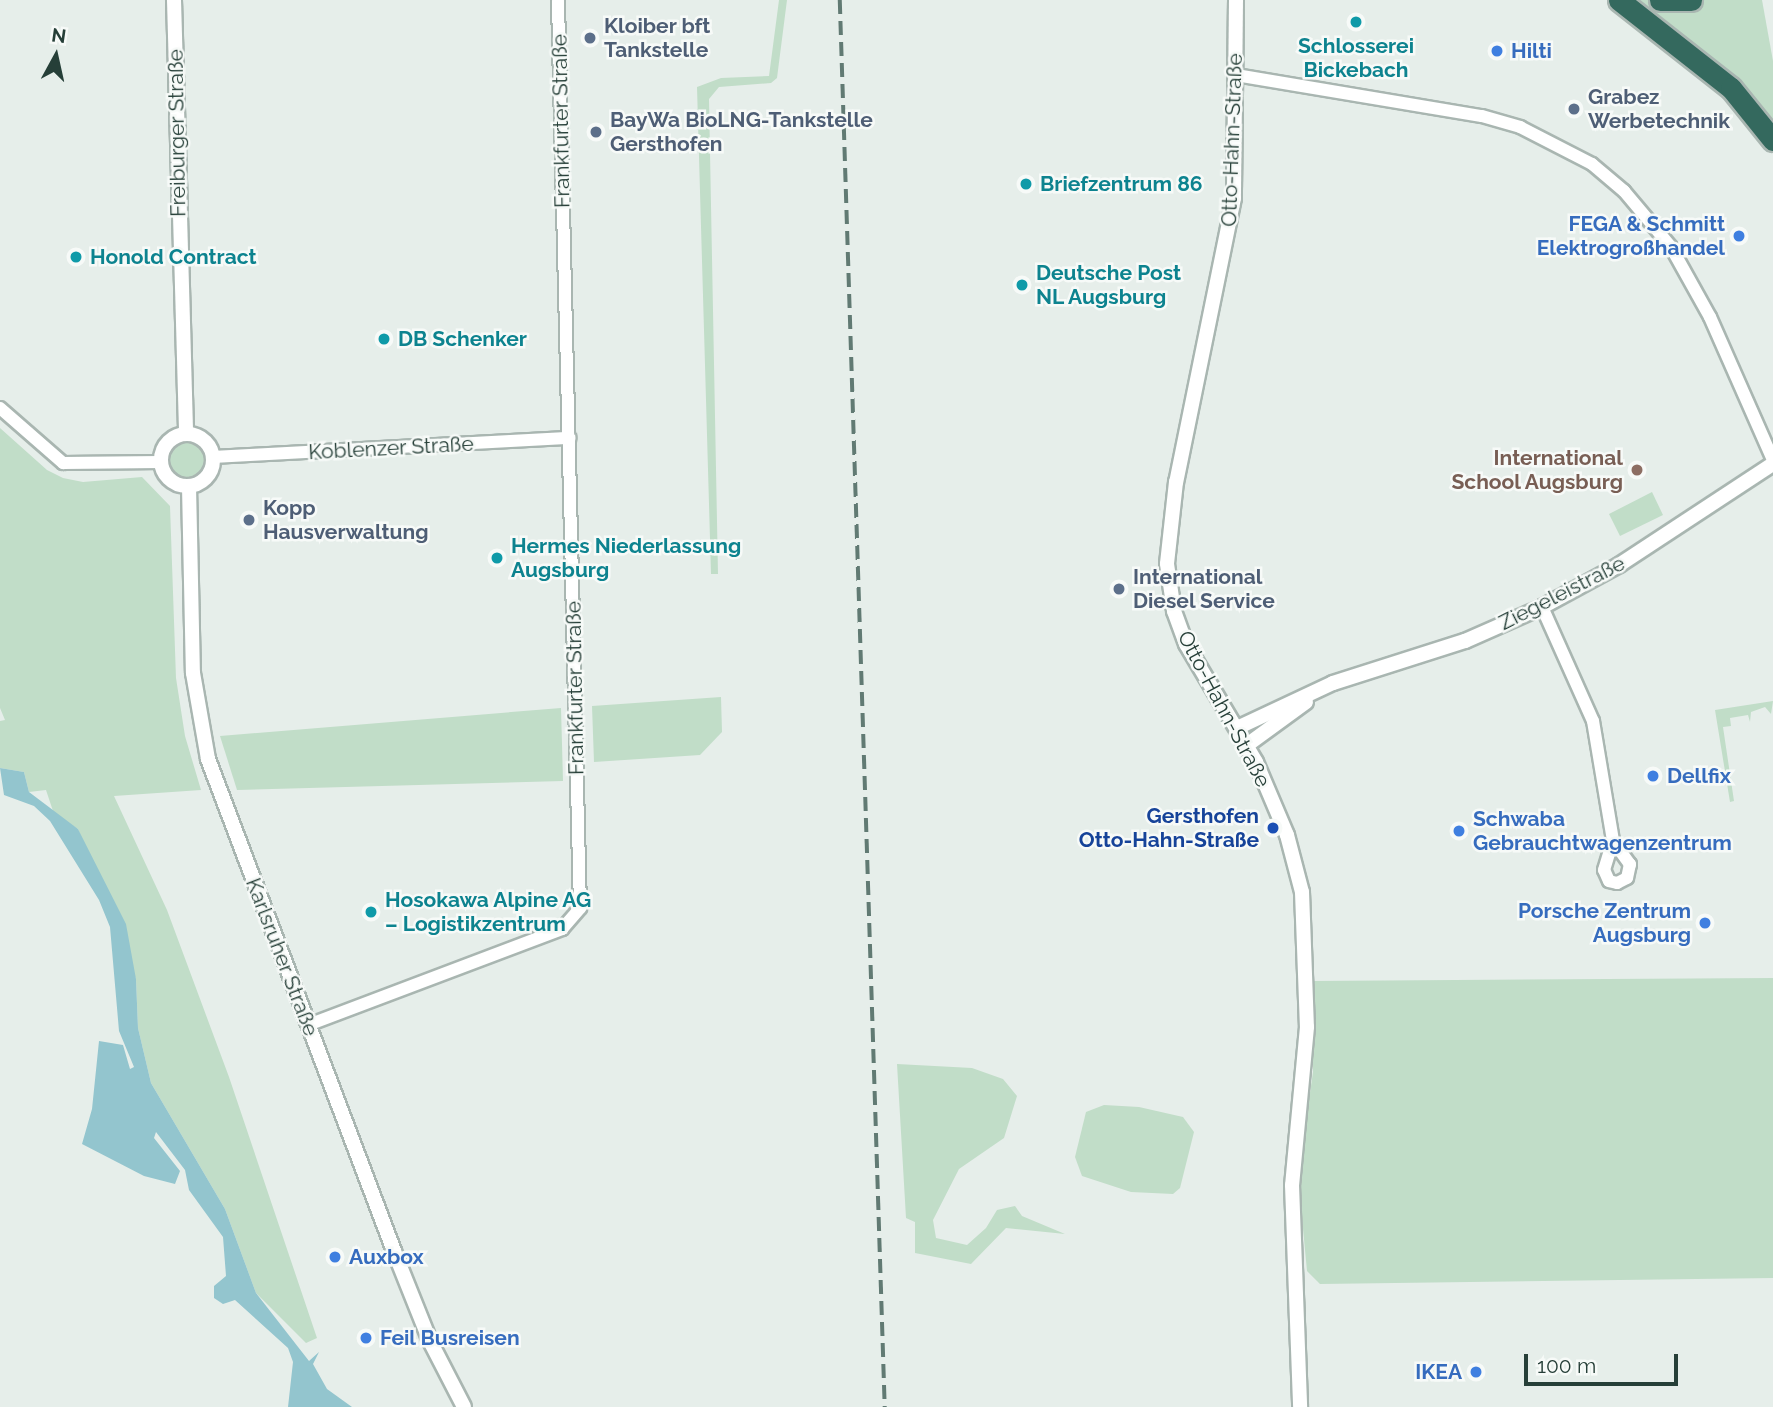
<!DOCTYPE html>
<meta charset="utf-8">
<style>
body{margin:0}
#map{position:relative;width:1773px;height:1407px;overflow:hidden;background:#e6eeea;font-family:Raleway,sans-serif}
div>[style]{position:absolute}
.green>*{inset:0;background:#c1ddc8}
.round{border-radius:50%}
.water>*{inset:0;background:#93c5ce}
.roads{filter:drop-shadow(2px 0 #a9b6b1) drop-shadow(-2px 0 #a9b6b1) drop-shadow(0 2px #a9b6b1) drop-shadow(0 -2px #a9b6b1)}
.minor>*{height:12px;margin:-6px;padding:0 6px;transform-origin:6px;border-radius:6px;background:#fff}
.tertiary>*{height:14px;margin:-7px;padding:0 7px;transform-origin:7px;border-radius:7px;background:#fff}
.tertiary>.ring{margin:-7px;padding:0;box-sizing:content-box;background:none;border:14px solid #fff;border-radius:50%}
.motorway>*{height:21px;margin:-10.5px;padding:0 10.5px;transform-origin:10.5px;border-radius:10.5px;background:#34695e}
.rail>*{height:3.5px;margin-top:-1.75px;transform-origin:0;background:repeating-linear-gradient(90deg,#617a73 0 14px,transparent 0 21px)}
.dots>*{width:19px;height:19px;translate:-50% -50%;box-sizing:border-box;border:4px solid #f7faf8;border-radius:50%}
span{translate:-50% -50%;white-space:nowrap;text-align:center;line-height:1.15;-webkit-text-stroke:5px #f7faf8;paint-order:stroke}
.service-label{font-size:21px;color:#4e5e75;font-weight:700}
.left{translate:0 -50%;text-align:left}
.culture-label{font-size:21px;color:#0d838f;font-weight:700}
.shop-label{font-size:21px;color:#366cbe;font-weight:700}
.right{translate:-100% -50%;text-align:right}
.street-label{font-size:21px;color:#263f38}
.education-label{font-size:21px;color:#785e54;font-weight:700}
.transit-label{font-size:21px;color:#164399;font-weight:700}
.north{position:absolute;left:21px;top:21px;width:70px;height:70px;-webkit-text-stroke:5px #f7faf8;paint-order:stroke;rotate:8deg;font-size:19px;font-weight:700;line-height:28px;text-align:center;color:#263f38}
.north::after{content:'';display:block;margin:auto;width:24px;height:32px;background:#263f38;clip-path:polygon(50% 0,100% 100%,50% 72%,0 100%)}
.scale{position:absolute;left:1524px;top:1354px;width:154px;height:32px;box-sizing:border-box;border:4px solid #263f38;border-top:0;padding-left:9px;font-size:21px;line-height:24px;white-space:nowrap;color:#263f38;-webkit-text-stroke:5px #f7faf8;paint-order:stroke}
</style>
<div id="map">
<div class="green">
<div style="clip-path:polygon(779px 0,787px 0,777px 78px,771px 83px,719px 87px,709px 99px,718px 574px,711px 574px,697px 87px,721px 78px,769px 76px)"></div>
<div style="clip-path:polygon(1627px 0,1762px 0,1773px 61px,1773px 124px)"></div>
<div style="clip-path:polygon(0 428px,47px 470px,63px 478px,83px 482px,142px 477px,170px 506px,176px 678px,185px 736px,201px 790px,114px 796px,167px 910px,229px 1077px,317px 1338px,306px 1343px,256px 1293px,225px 1209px,151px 1083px,138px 1028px,136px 979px,78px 829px,54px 814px,46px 790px,29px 792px,24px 772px,0 768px,0 721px,5px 720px,0 708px)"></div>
<div class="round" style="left:168px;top:440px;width:38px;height:38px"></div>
<div style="clip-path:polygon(1652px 492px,1663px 515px,1620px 536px,1609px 514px)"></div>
<div style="clip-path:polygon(721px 697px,722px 732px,700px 755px,594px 762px,592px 706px)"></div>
<div style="clip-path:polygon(1773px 701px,1771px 714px,1765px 707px,1751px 712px,1750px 722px,1748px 715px,1730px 718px,1731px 726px,1723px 727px,1734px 801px,1730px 802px,1715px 710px)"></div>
<div style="clip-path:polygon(561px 708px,563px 781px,237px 790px,220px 736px)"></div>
<div style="clip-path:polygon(1773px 978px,1773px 1278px,1320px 1284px,1307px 1271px,1298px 1176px,1313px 1072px,1313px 981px)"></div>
<div style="clip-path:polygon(897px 1064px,972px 1068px,1003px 1079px,1017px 1096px,1004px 1138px,959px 1169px,933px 1220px,936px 1238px,967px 1245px,986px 1228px,997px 1210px,1015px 1206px,1022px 1216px,1065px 1234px,1006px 1228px,971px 1264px,915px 1253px,915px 1222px,906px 1218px)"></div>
<div style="clip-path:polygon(1104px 1105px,1139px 1107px,1183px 1117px,1194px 1132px,1180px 1188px,1173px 1194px,1131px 1192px,1082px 1176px,1075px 1157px,1086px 1112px)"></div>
</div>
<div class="water">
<div style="clip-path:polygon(0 768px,24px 772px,29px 792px,78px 829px,126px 924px,136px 979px,138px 1028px,151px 1083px,225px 1209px,256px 1293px,309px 1361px,319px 1352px,313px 1364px,327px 1389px,352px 1407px,288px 1407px,293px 1362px,288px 1348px,235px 1300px,223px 1304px,214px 1298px,214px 1286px,226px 1276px,223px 1237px,189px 1190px,185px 1170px,156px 1132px,154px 1138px,180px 1171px,175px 1184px,144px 1176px,82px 1144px,92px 1109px,99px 1041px,123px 1045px,130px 1069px,134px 1067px,119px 1031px,110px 927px,99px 900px,50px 821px,34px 806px,4px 795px)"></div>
</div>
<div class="roads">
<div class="minor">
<div style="left:1236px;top:75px;width:249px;rotate:9.5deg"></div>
<div style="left:1482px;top:116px;width:40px;rotate:16deg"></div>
<div style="left:1520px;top:127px;width:81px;rotate:27.2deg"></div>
<div style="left:1592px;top:164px;width:42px;rotate:40.2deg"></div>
<div style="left:1624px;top:191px;width:73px;rotate:50deg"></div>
<div style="left:1671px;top:247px;width:80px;rotate:60.9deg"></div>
<div style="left:1710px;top:317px;width:156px;rotate:66.2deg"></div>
<div style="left:0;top:408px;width:84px;rotate:41.1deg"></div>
<div style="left:63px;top:463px;width:98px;rotate:-0.6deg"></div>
<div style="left:214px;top:457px;width:356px;rotate:-3.1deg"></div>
<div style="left:1542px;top:607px;width:125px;rotate:65.9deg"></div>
<div style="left:1593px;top:721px;width:122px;rotate:80.5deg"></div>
<div style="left:1613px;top:841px;width:29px;rotate:54deg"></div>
<div style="left:1630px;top:864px;width:14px;rotate:102deg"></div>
<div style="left:1627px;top:878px;width:11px;rotate:153deg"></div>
<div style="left:1617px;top:883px;width:8px;rotate:-166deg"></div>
<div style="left:1609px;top:881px;width:12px;rotate:-114deg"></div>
<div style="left:1604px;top:870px;width:30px;rotate:-73deg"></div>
<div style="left:308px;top:1025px;width:272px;rotate:-20.7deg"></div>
<div style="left:562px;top:929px;width:28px;rotate:-49deg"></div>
<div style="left:580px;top:908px;width:908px;rotate:-91.39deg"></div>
</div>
<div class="tertiary">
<div style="left:174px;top:0;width:434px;rotate:88.4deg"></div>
<div style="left:1236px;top:0;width:198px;rotate:90.6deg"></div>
<div style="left:1234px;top:198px;width:290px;rotate:101.5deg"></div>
<div style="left:1176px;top:482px;width:82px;rotate:96.3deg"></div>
<div style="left:1167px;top:564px;width:48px;rotate:81.5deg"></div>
<div style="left:1174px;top:611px;width:35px;rotate:70deg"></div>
<div style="left:1186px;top:644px;width:137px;rotate:59.3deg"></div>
<div style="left:1256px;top:762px;width:79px;rotate:67deg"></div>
<div style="left:1287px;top:835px;width:59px;rotate:75.3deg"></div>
<div style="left:1302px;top:892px;width:135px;rotate:87.9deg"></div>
<div style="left:1307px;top:1027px;width:159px;rotate:95.4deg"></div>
<div style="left:1292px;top:1185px;width:222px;rotate:87.9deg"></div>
<div class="ring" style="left:161px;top:434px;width:38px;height:38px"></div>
<div style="left:189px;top:486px;width:187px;rotate:88.8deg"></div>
<div style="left:193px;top:673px;width:87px;rotate:80.1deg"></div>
<div style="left:208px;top:759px;width:526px;rotate:69.29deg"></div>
<div style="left:394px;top:1251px;width:97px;rotate:68.2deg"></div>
<div style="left:430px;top:1341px;width:74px;rotate:62.7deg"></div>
<div style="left:1237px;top:728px;width:106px;rotate:-25.1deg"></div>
<div style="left:1333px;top:683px;width:139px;rotate:-17.7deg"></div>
<div style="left:1465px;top:641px;width:84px;rotate:-23.8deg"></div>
<div style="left:1542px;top:607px;width:88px;rotate:-28.6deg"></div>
<div style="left:1619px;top:565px;width:184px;rotate:-33.3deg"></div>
<div style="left:1247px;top:745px;width:73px;rotate:-36.1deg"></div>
</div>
<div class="motorway">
<div style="left:1619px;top:0;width:142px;rotate:38.2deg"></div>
<div style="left:1731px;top:88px;width:67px;rotate:51.1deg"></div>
<div style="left:1660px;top:0;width:31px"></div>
</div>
</div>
<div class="rail">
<div style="left:840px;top:0;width:1408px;rotate:88.17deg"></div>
</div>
<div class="dots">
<div style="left:1356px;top:22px;background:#0f9aa8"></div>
<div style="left:590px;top:38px;background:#5c6f8a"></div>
<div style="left:1497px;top:51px;background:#3f7fe0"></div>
<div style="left:1574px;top:109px;background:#5c6f8a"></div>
<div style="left:596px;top:132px;background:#5c6f8a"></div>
<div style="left:1026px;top:184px;background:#0f9aa8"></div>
<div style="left:1739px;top:236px;background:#3f7fe0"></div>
<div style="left:76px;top:257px;background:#0f9aa8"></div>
<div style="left:1022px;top:285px;background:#0f9aa8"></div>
<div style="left:384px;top:339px;background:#0f9aa8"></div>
<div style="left:1637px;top:470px;background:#8d6e63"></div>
<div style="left:249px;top:520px;background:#5c6f8a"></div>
<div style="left:497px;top:558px;background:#0f9aa8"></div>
<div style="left:1119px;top:589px;background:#5c6f8a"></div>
<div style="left:1653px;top:776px;background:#3f7fe0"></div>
<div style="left:1273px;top:828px;background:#1a4fb4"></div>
<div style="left:1459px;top:831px;background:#3f7fe0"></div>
<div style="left:371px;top:912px;background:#0f9aa8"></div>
<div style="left:1705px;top:923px;background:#3f7fe0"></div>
<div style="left:335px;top:1257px;background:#3f7fe0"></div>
<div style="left:366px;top:1338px;background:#3f7fe0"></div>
<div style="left:1476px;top:1372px;background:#3f7fe0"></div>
</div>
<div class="service-label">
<span class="left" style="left:604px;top:38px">Kloiber bft<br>Tankstelle</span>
<span class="left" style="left:1588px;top:109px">Grabez<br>Werbetechnik</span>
<span class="left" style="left:610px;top:132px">BayWa BioLNG-Tankstelle<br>Gersthofen</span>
<span class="left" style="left:263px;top:520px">Kopp<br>Hausverwaltung</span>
<span class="left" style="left:1133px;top:589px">International<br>Diesel Service</span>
</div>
<div class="culture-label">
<span style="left:1356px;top:58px">Schlosserei<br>Bickebach</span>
<span class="left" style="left:1040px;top:184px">Briefzentrum 86</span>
<span class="left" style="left:90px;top:257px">Honold Contract</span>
<span class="left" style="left:1036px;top:285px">Deutsche Post<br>NL Augsburg</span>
<span class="left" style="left:398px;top:339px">DB Schenker</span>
<span class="left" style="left:511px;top:558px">Hermes Niederlassung<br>Augsburg</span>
<span class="left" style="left:385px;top:912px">Hosokawa Alpine AG<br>– Logistikzentrum</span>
</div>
<div class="shop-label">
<span class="left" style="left:1511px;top:51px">Hilti</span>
<span class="right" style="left:1725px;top:236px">FEGA &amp; Schmitt<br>Elektrogroßhandel</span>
<span class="left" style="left:1667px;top:776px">Dellfix</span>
<span class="left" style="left:1473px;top:831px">Schwaba<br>Gebrauchtwagenzentrum</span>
<span class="right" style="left:1691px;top:923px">Porsche Zentrum<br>Augsburg</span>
<span class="left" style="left:349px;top:1257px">Auxbox</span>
<span class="left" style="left:380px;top:1338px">Feil Busreisen</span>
<span class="right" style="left:1462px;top:1372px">IKEA</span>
</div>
<div class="street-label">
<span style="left:561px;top:121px;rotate:-91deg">Frankfurter Straße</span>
<span style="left:177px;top:133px;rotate:-91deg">Freiburger Straße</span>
<span style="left:1232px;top:140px;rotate:-88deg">Otto-Hahn-Straße</span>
<span style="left:391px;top:448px;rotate:-3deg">Koblenzer Straße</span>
<span style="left:1562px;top:593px;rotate:-27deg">Ziegeleistraße</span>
<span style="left:575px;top:688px;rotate:-91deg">Frankfurter Straße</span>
<span style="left:1224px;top:709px;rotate:62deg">Otto-Hahn-Straße</span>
<span style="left:282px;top:957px;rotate:69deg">Karlsruher Straße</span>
</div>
<div class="education-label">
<span class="right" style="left:1623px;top:470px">International<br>School Augsburg</span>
</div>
<div class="transit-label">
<span class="right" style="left:1259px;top:828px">Gersthofen<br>Otto-Hahn-Straße</span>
</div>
<div class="north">N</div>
<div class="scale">100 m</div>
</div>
